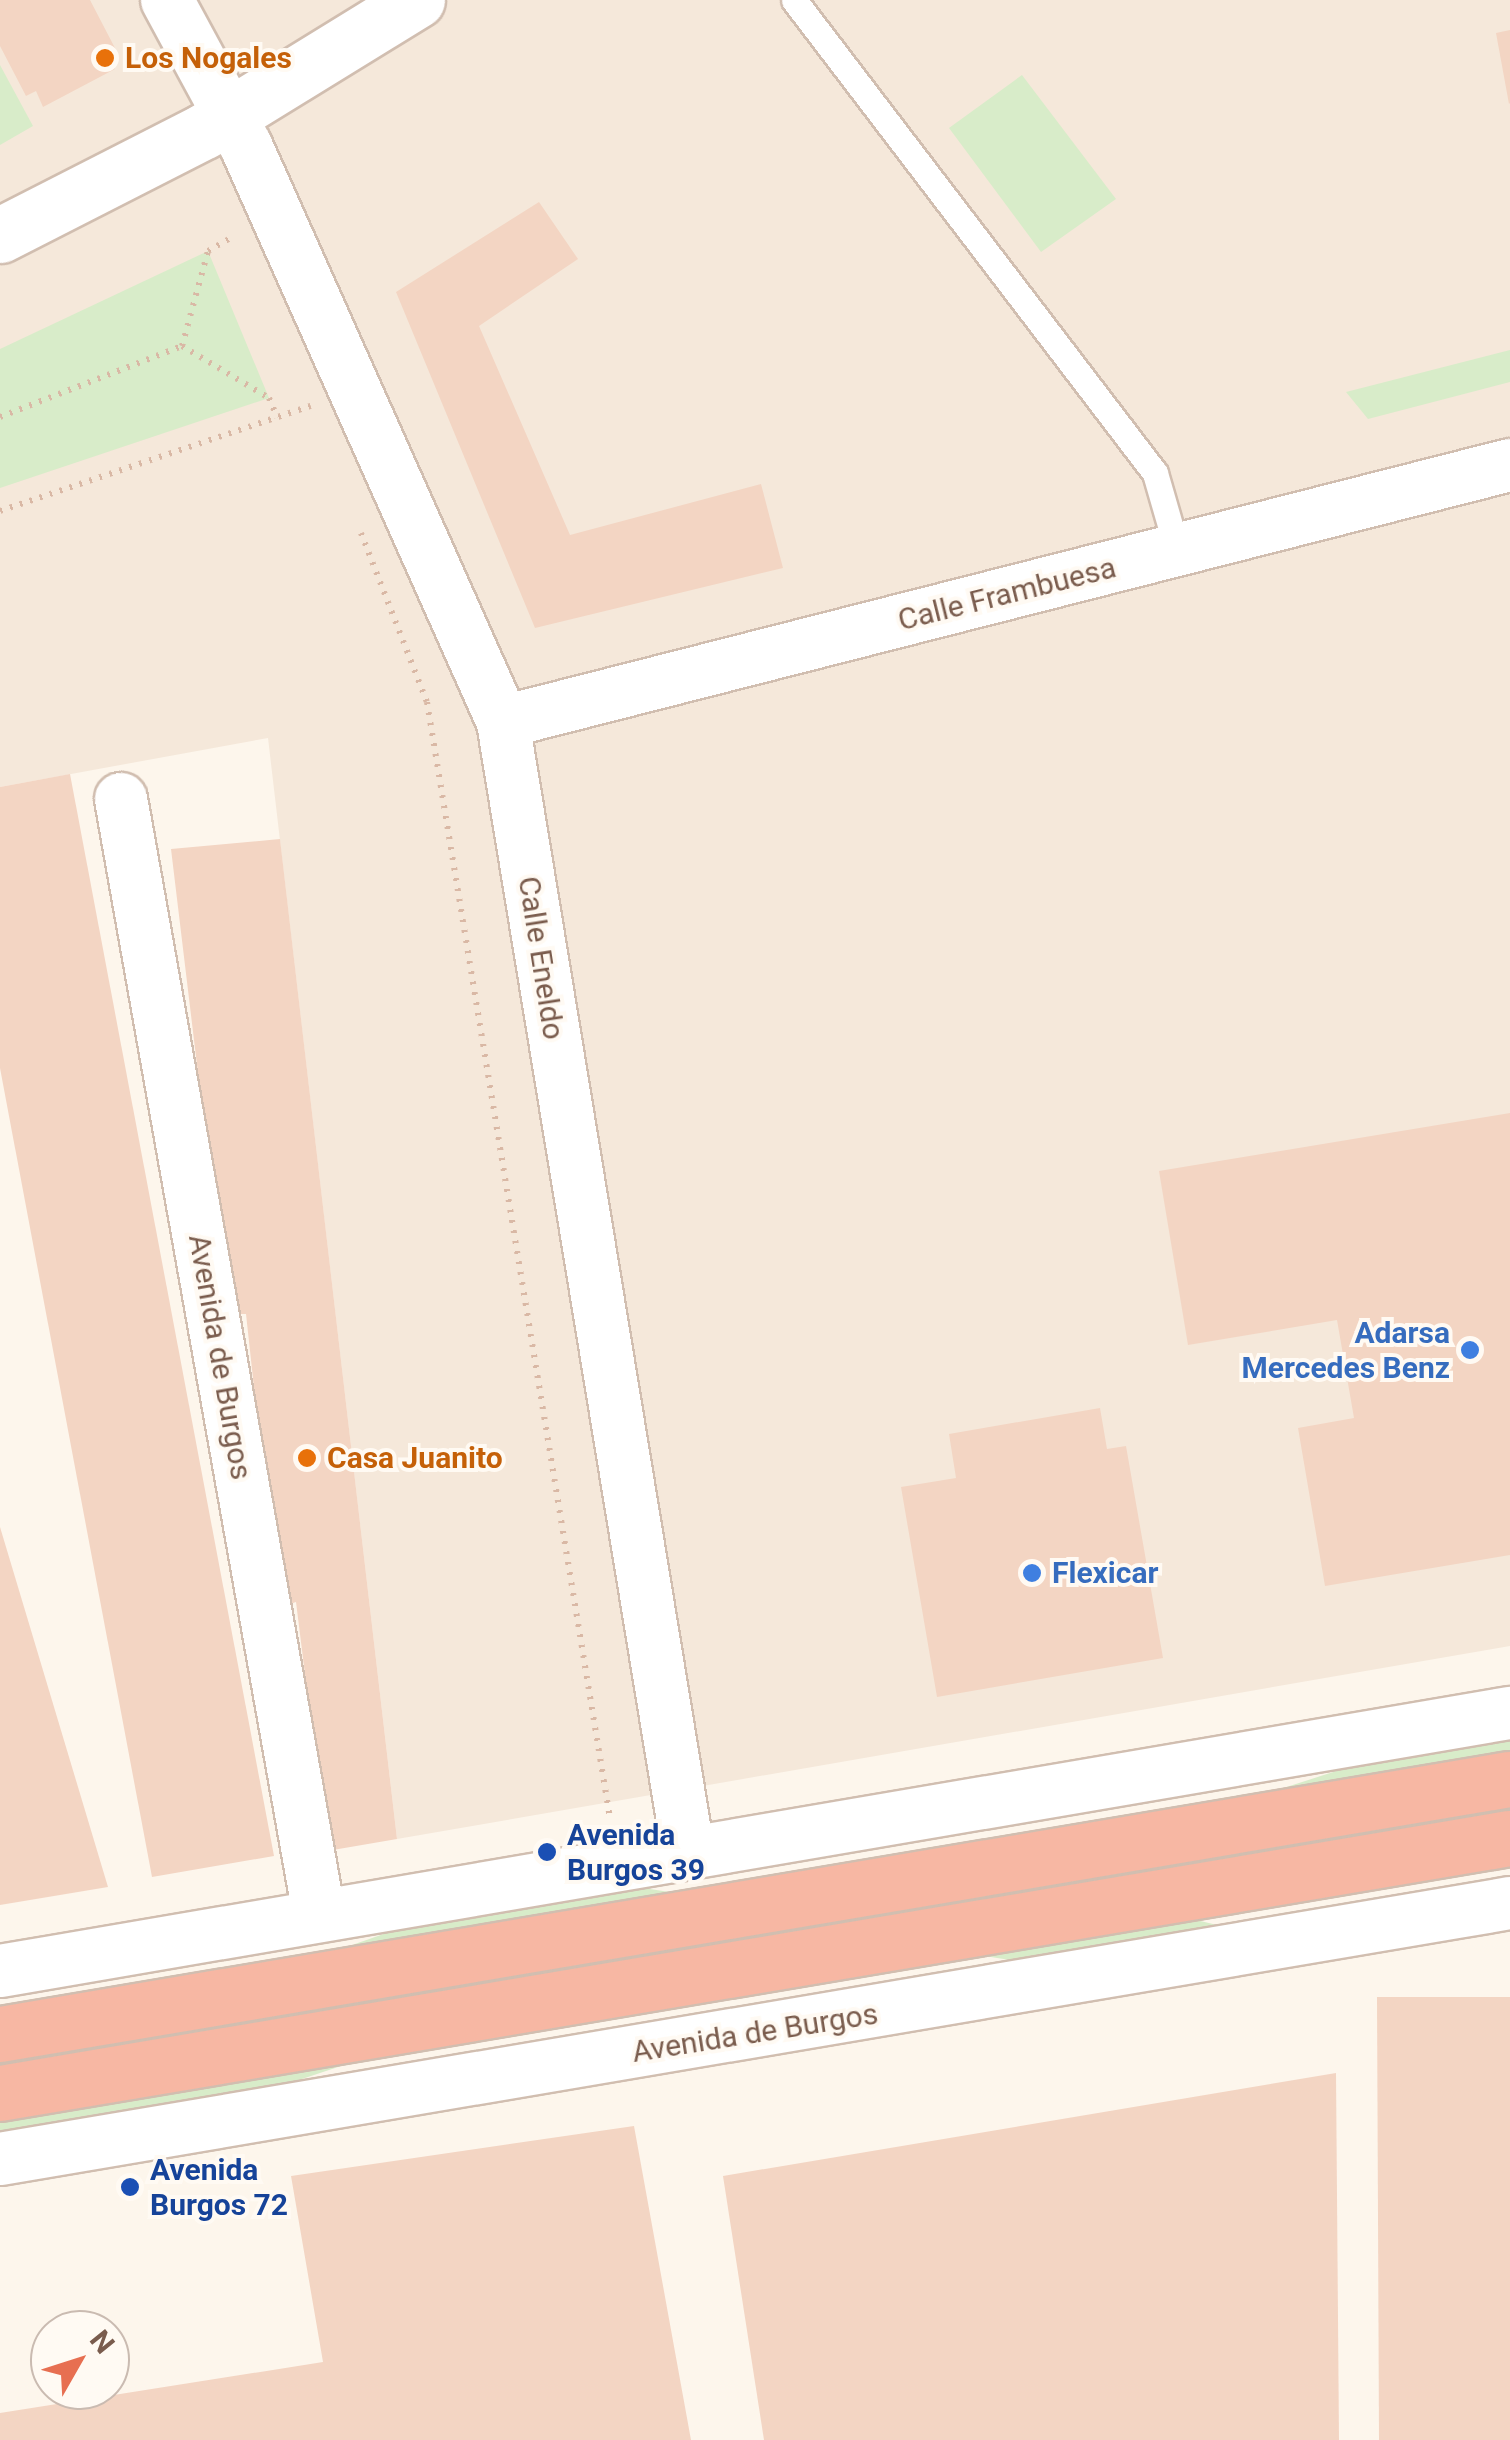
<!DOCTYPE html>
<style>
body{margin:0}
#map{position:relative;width:1510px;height:2440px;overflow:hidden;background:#fdf6ec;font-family:Roboto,sans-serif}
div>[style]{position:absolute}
.residential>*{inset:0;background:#f5e8da}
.green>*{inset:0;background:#d8ecc9}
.building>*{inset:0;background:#f3d5c3}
.path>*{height:6px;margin-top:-3px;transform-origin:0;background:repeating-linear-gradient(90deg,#d9b8a5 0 2.5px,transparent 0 10.5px)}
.roads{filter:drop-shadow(2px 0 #d1beb0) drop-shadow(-2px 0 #d1beb0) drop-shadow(0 2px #d1beb0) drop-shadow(0 -2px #d1beb0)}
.lane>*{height:25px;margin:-12.5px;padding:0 12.5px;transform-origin:12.5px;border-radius:12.5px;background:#fff}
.street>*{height:52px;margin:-26px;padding:0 26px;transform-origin:26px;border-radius:26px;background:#fff}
.secondary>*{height:55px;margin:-27.5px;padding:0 27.5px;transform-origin:27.5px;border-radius:27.5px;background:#fff}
.highway>*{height:55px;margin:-27.5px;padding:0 27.5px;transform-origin:27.5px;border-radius:27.5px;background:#f7b7a3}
.dots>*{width:28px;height:28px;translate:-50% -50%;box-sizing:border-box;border:5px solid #fffaf3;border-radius:50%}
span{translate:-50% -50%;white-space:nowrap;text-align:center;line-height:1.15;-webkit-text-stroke:8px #fffaf3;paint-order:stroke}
.food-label{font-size:30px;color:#c56008;font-weight:700}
.left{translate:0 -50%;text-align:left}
.street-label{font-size:30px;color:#7a5c4d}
.shop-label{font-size:30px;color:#366cbe;font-weight:700}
.right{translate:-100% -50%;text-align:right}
.transit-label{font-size:30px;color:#164399;font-weight:700}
.north{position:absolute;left:30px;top:2310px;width:100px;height:100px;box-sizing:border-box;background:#fffaf3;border:2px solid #cabbb1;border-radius:50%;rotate:51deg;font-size:28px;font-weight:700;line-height:40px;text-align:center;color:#7a5c4d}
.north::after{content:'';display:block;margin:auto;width:35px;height:45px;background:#e76f51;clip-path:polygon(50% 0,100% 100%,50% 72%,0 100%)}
</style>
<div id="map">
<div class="residential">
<div style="clip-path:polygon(0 0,1510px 0,1510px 1646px,397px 1839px,268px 738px,0 787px)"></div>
</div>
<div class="green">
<div style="clip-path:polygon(0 65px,33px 126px,0 145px)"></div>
<div style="clip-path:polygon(1022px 75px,1116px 199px,1041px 252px,949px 128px)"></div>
<div style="clip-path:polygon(208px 251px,269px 398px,0 488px,0 349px)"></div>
<div style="clip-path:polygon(1510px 350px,1510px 382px,1368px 419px,1346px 392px)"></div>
<div style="clip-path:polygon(1510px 1730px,1510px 1752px,1271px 1792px,1414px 1746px)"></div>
<div style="clip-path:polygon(1510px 1799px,1510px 1817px,986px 1905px,984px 1892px)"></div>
<div style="clip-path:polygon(603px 1882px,683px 1894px,335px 1951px,475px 1902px)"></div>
<div style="clip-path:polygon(1188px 1918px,1242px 1931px,1061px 1968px,978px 1955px)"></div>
<div style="clip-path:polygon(675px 1940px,682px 1952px,0 2069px,0 2057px)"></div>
<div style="clip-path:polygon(362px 2059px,236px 2101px,0 2142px,0 2118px)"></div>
</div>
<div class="building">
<div style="clip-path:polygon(0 0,90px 0,116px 50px,108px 55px,115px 69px,43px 107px,36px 91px,26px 96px,0 46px)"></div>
<div style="clip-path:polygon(1510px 30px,1510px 103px,1509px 104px,1496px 33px)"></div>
<div style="clip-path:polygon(539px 202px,578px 259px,479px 326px,570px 535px,761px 484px,783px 568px,535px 628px,396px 292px)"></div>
<div style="clip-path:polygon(70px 774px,274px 1856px,152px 1877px,0 1068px,0 787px)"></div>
<div style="clip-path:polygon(280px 839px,397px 1839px,327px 1851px,296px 1602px,278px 1608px,246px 1314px,227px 1314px,171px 849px)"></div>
<div style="clip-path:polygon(1510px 1113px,1510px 1555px,1325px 1586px,1298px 1428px,1354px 1418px,1337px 1320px,1188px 1345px,1159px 1171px)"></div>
<div style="clip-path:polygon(1100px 1408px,1107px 1449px,1126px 1446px,1163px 1658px,937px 1697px,901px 1487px,956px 1478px,949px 1434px)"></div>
<div style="clip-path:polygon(0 1527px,108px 1887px,0 1905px)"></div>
<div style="clip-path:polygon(1377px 1997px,1510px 1997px,1510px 2440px,1379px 2440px)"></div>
<div style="clip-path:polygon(1336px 2073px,1339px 2440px,764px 2440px,723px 2176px)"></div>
<div style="clip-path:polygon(634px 2126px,691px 2440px,0 2440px,0 2413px,323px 2362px,291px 2176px)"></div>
</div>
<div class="path">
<div style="left:182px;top:346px;width:101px;rotate:30.9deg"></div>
<div style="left:269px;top:398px;width:21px;rotate:67deg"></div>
<div style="left:0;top:417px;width:195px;rotate:-21.3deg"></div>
<div style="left:182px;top:346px;width:98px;rotate:-74.7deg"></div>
<div style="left:208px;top:251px;width:30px;rotate:-30deg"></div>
<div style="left:0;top:511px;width:328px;rotate:-18.7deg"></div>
<div style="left:361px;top:533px;width:181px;rotate:68.7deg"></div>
<div style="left:427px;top:702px;width:1131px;rotate:80.69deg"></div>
</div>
<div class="roads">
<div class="lane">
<div style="left:794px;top:0;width:595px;rotate:52.65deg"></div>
<div style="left:1155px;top:473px;width:79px;rotate:73.9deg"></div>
</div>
<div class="street">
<div style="left:167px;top:0;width:166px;rotate:61.6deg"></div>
<div style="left:246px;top:146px;width:631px;rotate:65.95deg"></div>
<div style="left:503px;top:722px;width:1143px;rotate:80.69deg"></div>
<div style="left:503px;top:722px;width:1039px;rotate:-14.32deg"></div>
<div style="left:121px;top:799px;width:1132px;rotate:79.93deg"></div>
<div style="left:0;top:1971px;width:1532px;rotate:-9.7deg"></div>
<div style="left:0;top:2159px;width:1532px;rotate:-9.62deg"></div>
</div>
<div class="secondary">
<div style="left:0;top:235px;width:229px;rotate:-27deg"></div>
<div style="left:204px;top:131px;width:250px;rotate:-31.6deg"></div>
</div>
<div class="highway">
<div style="left:0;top:2034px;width:1531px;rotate:-9.59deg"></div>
<div style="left:0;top:2093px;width:1531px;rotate:-9.59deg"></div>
</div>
</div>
<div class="dots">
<div style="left:105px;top:58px;background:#e8710a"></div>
<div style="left:1470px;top:1350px;background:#3f7fe0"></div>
<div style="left:307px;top:1458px;background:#e8710a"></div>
<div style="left:1032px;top:1573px;background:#3f7fe0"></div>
<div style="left:547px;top:1852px;background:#1a4fb4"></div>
<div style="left:130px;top:2187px;background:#1a4fb4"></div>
</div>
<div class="food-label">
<span class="left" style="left:125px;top:58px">Los Nogales</span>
<span class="left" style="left:327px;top:1458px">Casa Juanito</span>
</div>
<div class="street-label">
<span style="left:1007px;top:594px;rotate:-14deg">Calle Frambuesa</span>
<span style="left:541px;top:958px;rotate:81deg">Calle Eneldo</span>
<span style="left:220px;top:1357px;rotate:80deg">Avenida de Burgos</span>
<span style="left:755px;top:2033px;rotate:-9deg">Avenida de Burgos</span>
</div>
<div class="shop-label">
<span class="right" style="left:1450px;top:1350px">Adarsa<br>Mercedes Benz</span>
<span class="left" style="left:1052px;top:1573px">Flexicar</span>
</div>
<div class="transit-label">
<span class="left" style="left:567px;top:1852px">Avenida<br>Burgos 39</span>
<span class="left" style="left:150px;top:2187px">Avenida<br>Burgos 72</span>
</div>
<div class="north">N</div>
</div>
